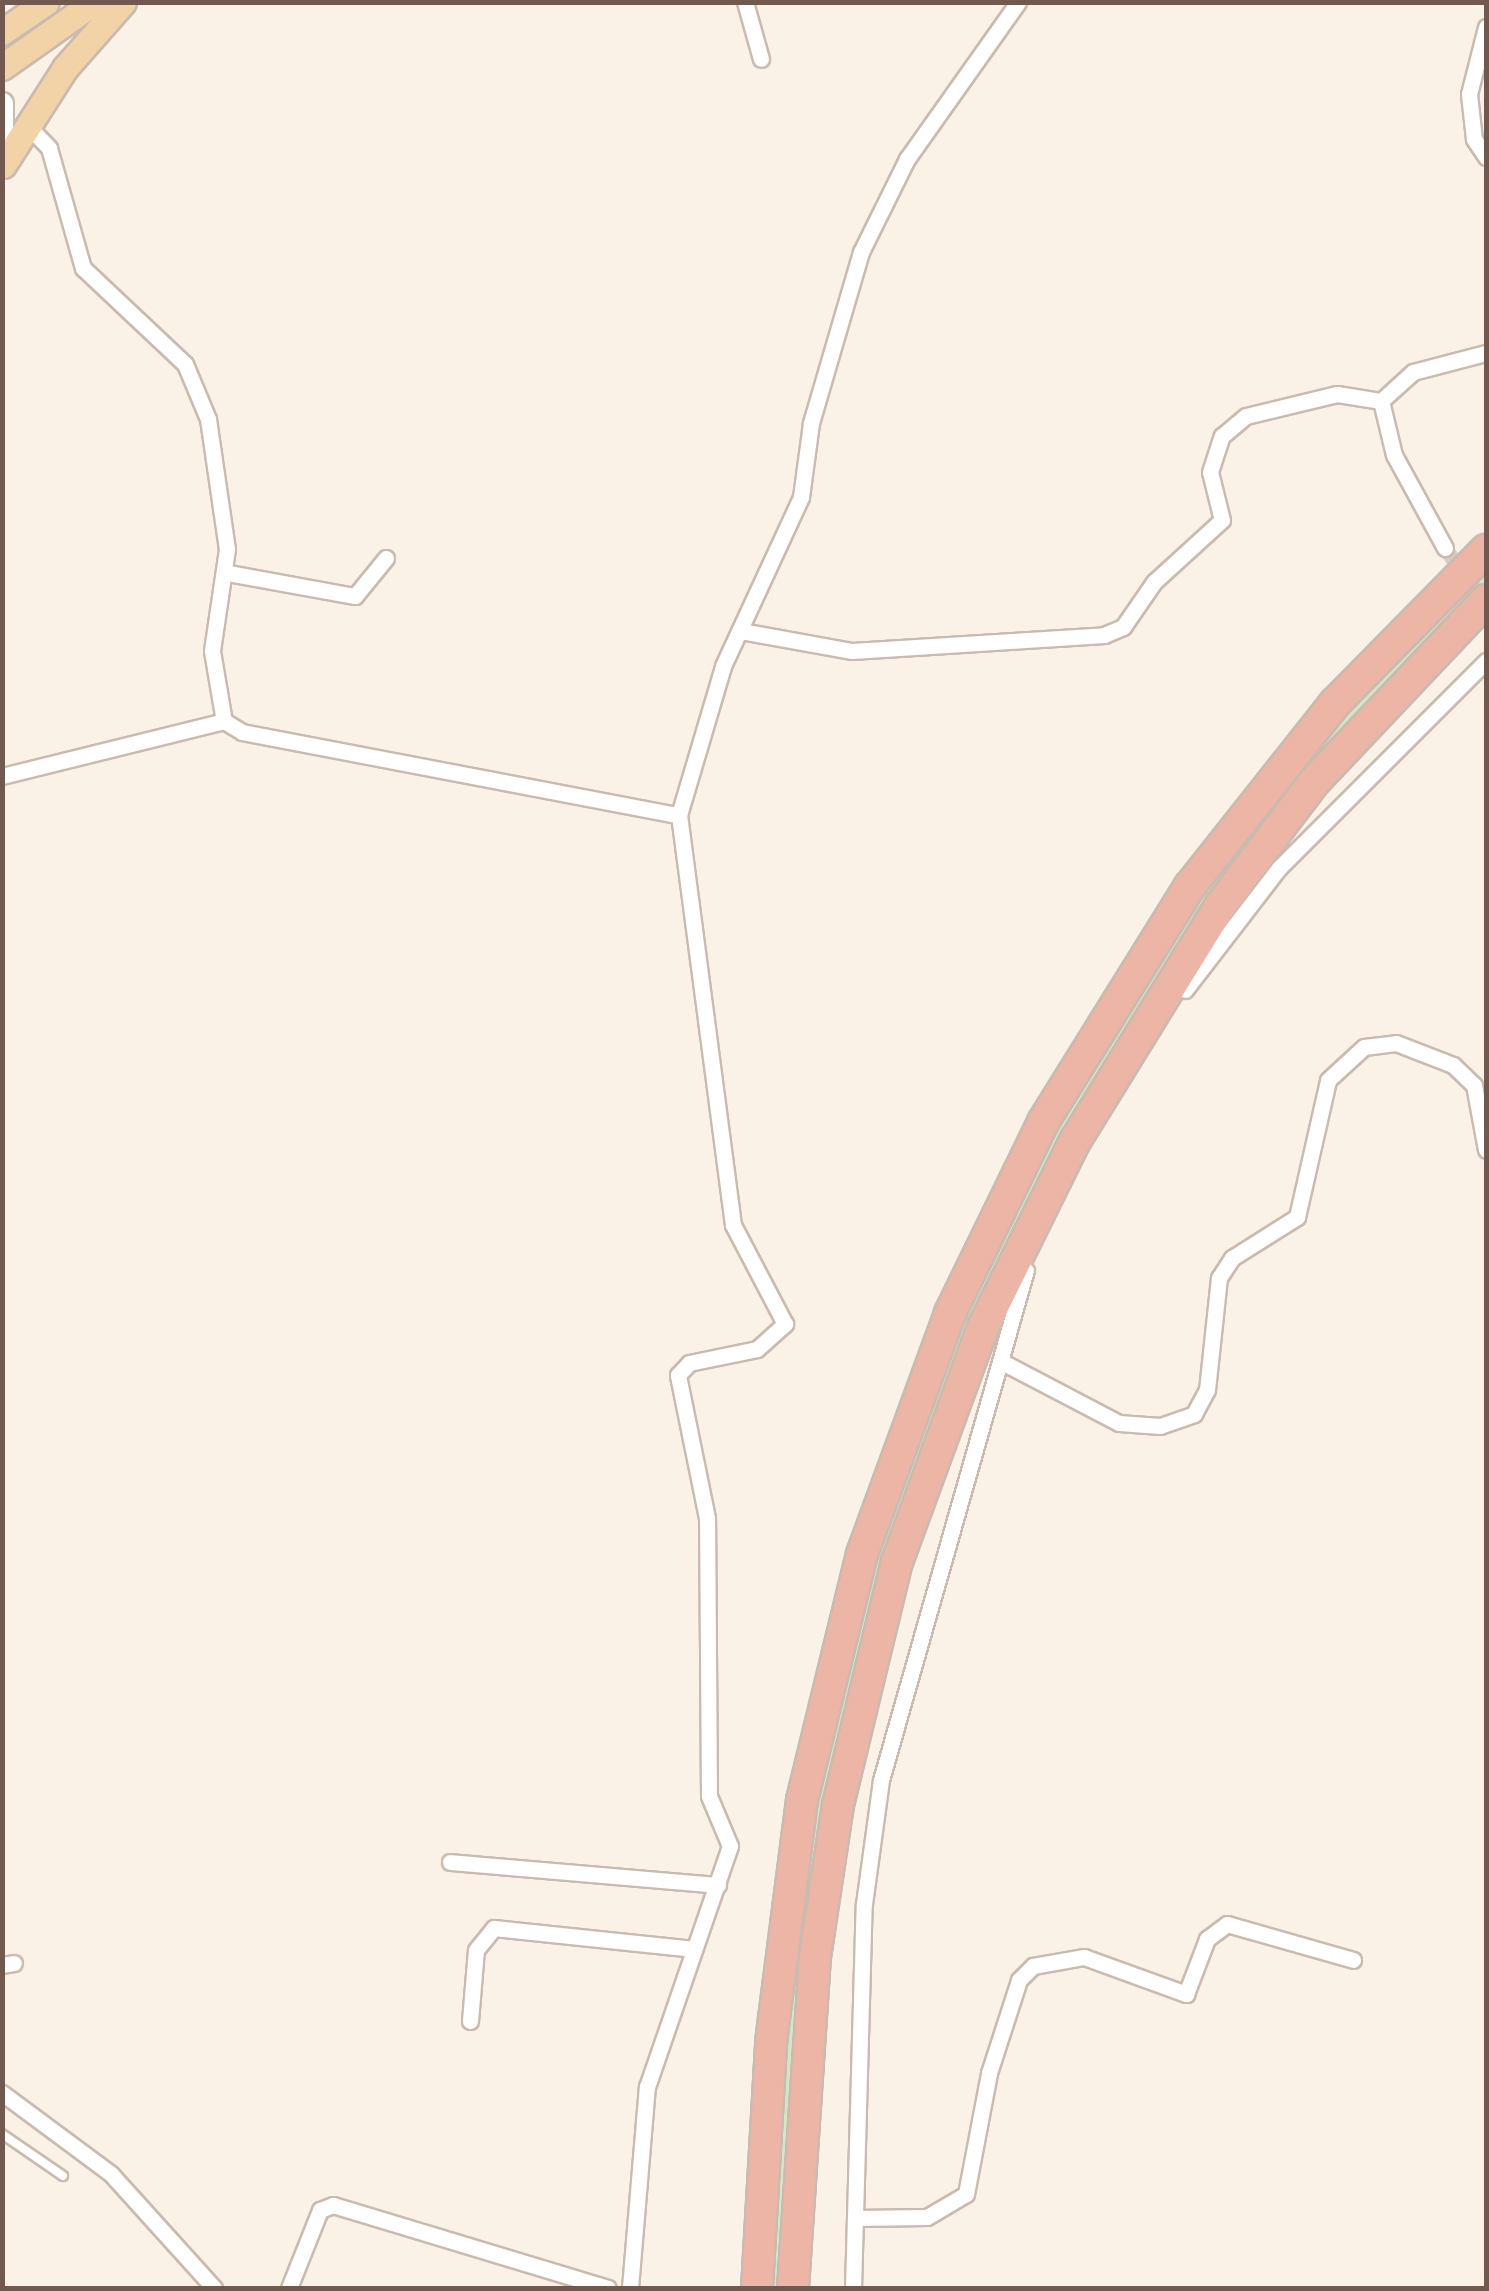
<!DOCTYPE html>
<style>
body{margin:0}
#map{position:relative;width:1489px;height:2291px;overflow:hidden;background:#faf2e7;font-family:Inter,sans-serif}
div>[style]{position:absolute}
.green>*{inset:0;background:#d5e6c7}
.street-tunnel>*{height:15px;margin-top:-7.5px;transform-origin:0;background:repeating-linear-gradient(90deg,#d8ccc1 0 15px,transparent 0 23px)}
.roads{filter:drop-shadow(2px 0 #cabaaf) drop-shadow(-2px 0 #cabaaf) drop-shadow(0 2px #cabaaf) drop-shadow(0 -2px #cabaaf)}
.lane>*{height:8px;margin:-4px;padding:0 4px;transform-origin:4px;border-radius:4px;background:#fff}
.street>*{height:15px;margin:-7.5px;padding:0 7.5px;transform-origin:7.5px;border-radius:7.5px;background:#fff}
.secondary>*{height:22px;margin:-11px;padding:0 11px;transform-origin:11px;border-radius:11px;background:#fff}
.primary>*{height:25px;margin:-12.5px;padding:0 12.5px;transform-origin:12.5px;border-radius:12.5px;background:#f1d3a7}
.highway>*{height:30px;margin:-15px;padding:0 15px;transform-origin:15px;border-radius:15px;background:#edb5a5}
span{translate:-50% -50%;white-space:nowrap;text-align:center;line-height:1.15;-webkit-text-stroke:10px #fdf6ed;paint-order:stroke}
.frame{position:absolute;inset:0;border:5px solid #71594f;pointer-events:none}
</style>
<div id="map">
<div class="green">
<div style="clip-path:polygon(1486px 567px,1486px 581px,1305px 772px,1209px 898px,1064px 1133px,972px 1319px,912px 1474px,842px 1714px,801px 1956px,779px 2288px,770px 2288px,784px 2045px,815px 1801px,875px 1555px,963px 1315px,1055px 1129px,1200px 894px,1346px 710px)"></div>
</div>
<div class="street-tunnel">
<div style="left:1445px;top:548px;width:69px;rotate:53.3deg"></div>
</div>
<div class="roads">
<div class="lane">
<div style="left:2px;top:2134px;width:74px;rotate:34.5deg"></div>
</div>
<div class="street">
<div style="left:745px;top:2px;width:59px;rotate:74.3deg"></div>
<div style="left:1486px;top:27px;width:69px;rotate:104.2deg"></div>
<div style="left:1469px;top:94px;width:45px;rotate:83.7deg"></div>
<div style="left:1474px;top:139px;width:22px;rotate:56deg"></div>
<div style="left:27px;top:125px;width:32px;rotate:46deg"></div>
<div style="left:49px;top:148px;width:125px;rotate:74.2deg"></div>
<div style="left:83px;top:268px;width:140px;rotate:43.3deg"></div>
<div style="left:185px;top:364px;width:60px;rotate:67.3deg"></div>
<div style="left:208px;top:419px;width:131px;rotate:81.7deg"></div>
<div style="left:227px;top:549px;width:103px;rotate:98.4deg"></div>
<div style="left:212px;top:651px;width:71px;rotate:80.3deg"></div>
<div style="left:1445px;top:548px;width:106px;rotate:-118.7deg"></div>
<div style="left:1394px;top:455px;width:56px;rotate:-103.5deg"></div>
<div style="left:1381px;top:401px;width:43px;rotate:-42.2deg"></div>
<div style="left:1413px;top:372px;width:75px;rotate:-14.6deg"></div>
<div style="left:228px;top:573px;width:129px;rotate:10.3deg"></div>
<div style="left:355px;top:596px;width:49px;rotate:-50.8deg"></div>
<div style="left:741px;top:631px;width:113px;rotate:10.2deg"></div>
<div style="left:852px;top:651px;width:253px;rotate:-3.6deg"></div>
<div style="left:1104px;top:635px;width:21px;rotate:-23deg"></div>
<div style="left:1123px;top:627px;width:55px;rotate:-55.4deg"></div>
<div style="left:1154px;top:582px;width:92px;rotate:-42.4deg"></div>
<div style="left:1222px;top:520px;width:49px;rotate:-104deg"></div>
<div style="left:1210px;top:472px;width:38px;rotate:-72deg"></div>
<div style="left:1222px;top:436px;width:31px;rotate:-40deg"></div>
<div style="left:1246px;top:416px;width:94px;rotate:-13.6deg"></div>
<div style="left:1337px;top:394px;width:45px;rotate:9deg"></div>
<div style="left:2px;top:776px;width:229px;rotate:-13.9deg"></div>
<div style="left:224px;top:721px;width:21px;rotate:31deg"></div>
<div style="left:242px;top:732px;width:445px;rotate:10.8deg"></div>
<div style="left:1185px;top:990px;width:154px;rotate:-52.4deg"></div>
<div style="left:1279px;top:868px;width:293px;rotate:-45deg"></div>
<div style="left:1006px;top:1364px;width:127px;rotate:27.6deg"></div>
<div style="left:1119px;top:1423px;width:41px;rotate:4.2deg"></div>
<div style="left:1160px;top:1426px;width:36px;rotate:-19deg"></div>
<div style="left:1194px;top:1414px;width:27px;rotate:-62deg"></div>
<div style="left:1207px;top:1390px;width:113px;rotate:-83.9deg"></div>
<div style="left:1219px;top:1278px;width:24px;rotate:-57deg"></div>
<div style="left:1232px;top:1258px;width:77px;rotate:-32.2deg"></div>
<div style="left:1297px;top:1217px;width:140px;rotate:-77.2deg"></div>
<div style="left:1328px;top:1080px;width:49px;rotate:-42.5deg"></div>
<div style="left:1364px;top:1047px;width:32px;rotate:-7deg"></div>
<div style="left:1396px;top:1043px;width:61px;rotate:21.1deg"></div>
<div style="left:1453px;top:1065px;width:29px;rotate:44deg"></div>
<div style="left:1474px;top:1085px;width:66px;rotate:79.5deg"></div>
<div style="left:450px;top:1862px;width:269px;rotate:4.9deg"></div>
<div style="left:2px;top:1965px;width:12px;rotate:-9deg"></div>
<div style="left:470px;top:2021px;width:71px;rotate:-85.2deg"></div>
<div style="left:476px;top:1950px;width:28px;rotate:-51deg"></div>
<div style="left:494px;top:1928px;width:201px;rotate:6deg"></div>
<div style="left:2px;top:2093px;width:136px;rotate:36.6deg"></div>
<div style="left:111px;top:2174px;width:154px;rotate:47.9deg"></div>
<div style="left:856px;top:2218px;width:71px;rotate:-0.8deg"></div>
<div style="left:927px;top:2217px;width:45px;rotate:-30.5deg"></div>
<div style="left:966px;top:2194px;width:123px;rotate:-79.2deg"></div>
<div style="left:989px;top:2073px;width:98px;rotate:-72.1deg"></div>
<div style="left:1019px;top:1980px;width:20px;rotate:-45deg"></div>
<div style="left:1033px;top:1966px;width:52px;rotate:-10deg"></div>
<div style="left:1084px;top:1957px;width:109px;rotate:19.9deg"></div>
<div style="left:1186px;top:1994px;width:59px;rotate:-69.1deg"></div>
<div style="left:1207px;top:1939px;width:25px;rotate:-37deg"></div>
<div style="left:1227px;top:1924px;width:131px;rotate:15.9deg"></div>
<div style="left:289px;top:2288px;width:84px;rotate:-68.3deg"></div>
<div style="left:320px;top:2210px;width:14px;rotate:-21deg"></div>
<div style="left:333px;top:2205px;width:287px;rotate:16.8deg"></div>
<div style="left:630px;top:2288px;width:202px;rotate:-85.2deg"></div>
<div style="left:647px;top:2087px;width:255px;rotate:-71deg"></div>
<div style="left:730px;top:1846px;width:54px;rotate:-112.8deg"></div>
<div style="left:709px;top:1796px;width:278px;rotate:-90.4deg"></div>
<div style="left:707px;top:1518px;width:146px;rotate:-101.5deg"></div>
<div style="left:678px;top:1375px;width:16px;rotate:-47deg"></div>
<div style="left:689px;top:1363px;width:69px;rotate:-11.6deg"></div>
<div style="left:757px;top:1349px;width:38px;rotate:-42deg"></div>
<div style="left:785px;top:1324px;width:112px;rotate:-117.7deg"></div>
<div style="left:733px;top:1225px;width:414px;rotate:-97.5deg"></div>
<div style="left:679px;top:815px;width:155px;rotate:-73.5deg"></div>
<div style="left:723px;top:666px;width:186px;rotate:-65.2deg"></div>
<div style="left:801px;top:497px;width:75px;rotate:-82.3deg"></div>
<div style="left:811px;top:423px;width:178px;rotate:-73.7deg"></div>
<div style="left:861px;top:252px;width:104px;rotate:-63.7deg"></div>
<div style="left:907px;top:159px;width:192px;rotate:-54.7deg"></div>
<div style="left:853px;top:2288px;width:384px;rotate:-88.4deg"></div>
<div style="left:864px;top:1904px;width:125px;rotate:-82.2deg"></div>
<div style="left:881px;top:1780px;width:530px;rotate:-74.13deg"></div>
</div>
<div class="secondary">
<div style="left:2px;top:104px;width:61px;rotate:90deg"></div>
</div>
<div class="primary">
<div style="left:2px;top:32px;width:53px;rotate:-34.3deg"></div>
<div style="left:2px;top:67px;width:113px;rotate:-35.2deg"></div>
<div style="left:3px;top:165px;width:115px;rotate:-57.4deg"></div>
<div style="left:65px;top:68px;width:88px;rotate:-48.7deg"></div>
</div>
<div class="highway">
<div style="left:757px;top:2288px;width:246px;rotate:-86.7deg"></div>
<div style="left:771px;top:2042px;width:244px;rotate:-82.7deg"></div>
<div style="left:802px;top:1800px;width:253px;rotate:-76.3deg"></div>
<div style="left:862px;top:1554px;width:257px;rotate:-69.9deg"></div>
<div style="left:950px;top:1313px;width:212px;rotate:-64deg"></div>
<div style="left:1043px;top:1122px;width:278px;rotate:-58.1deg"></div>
<div style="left:1190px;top:886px;width:233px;rotate:-51.6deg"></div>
<div style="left:1335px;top:703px;width:215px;rotate:-45.4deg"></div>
<div style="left:793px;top:2288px;width:332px;rotate:-86.2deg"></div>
<div style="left:815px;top:1957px;width:154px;rotate:-81.4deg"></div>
<div style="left:838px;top:1805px;width:250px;rotate:-76.4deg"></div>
<div style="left:897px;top:1562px;width:250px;rotate:-69.9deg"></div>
<div style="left:983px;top:1327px;width:208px;rotate:-63.7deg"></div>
<div style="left:1075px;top:1141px;width:276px;rotate:-58.3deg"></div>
<div style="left:1220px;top:906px;width:157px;rotate:-52.8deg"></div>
<div style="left:1315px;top:781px;width:249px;rotate:-46.6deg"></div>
</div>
</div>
<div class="frame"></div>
</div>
